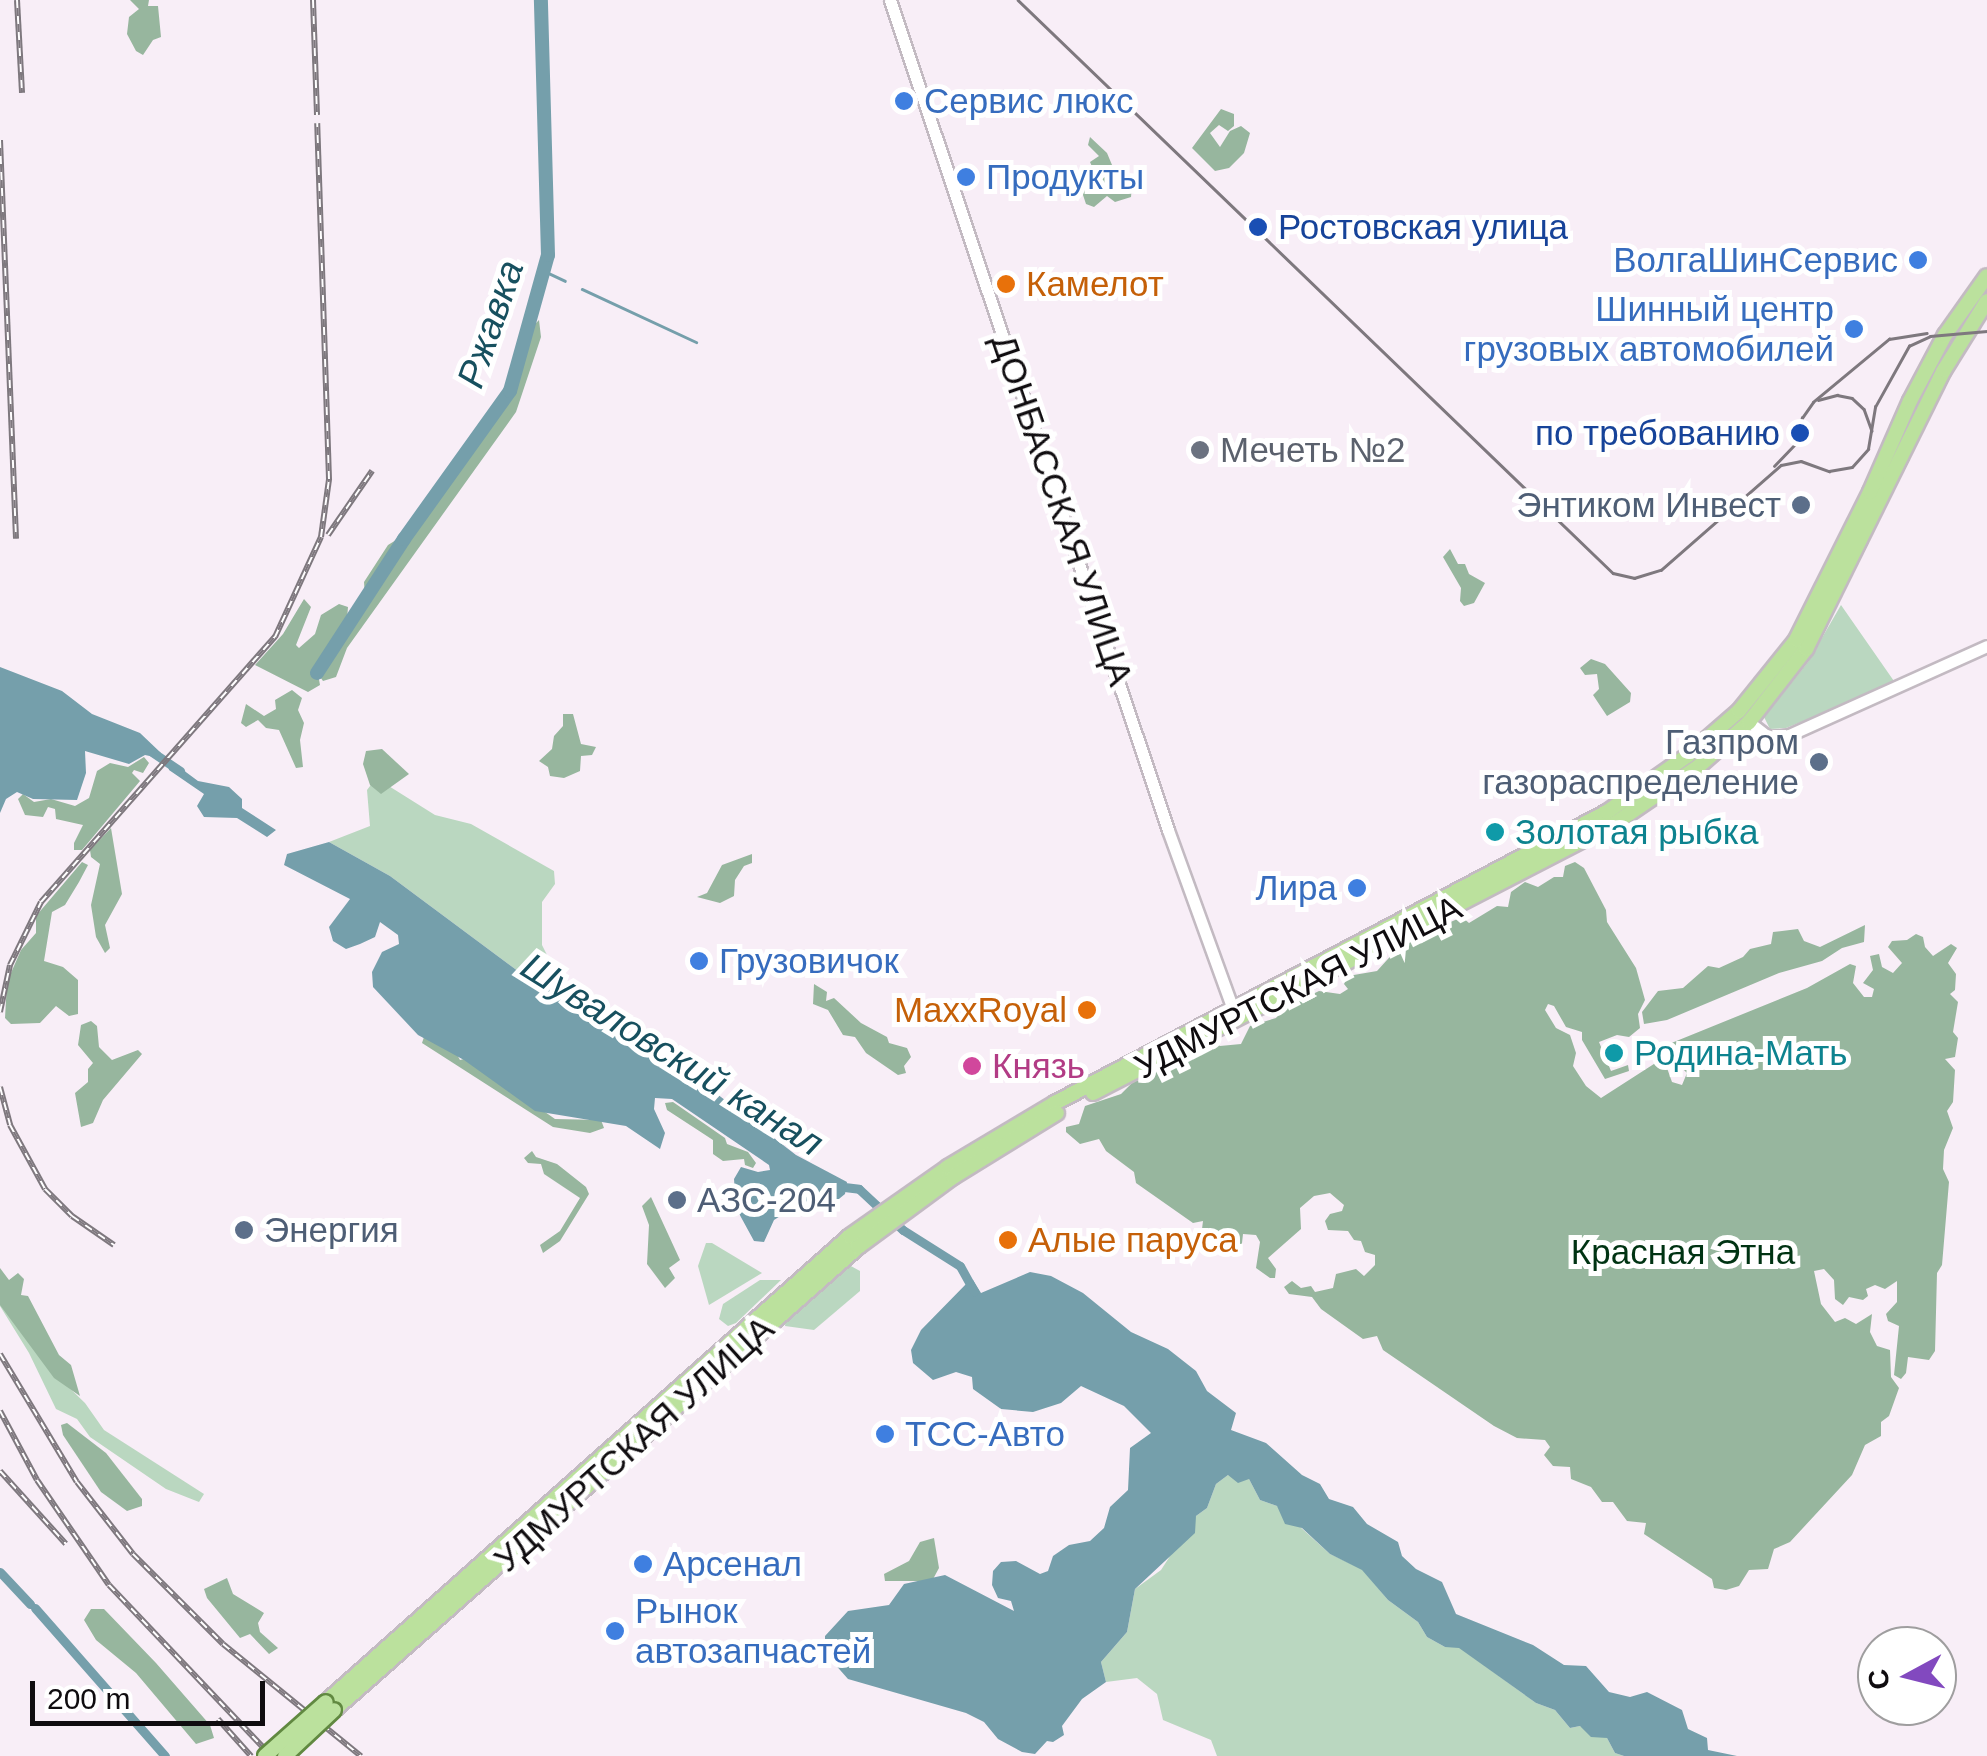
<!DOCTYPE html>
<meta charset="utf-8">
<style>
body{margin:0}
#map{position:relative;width:1987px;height:1756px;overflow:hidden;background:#f8eef7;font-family:Helvetica,sans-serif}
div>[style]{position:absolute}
.green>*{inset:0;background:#bad7c0}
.forest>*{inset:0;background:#97b69e}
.water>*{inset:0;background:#759fab}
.stream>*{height:2.5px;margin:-1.25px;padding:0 1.25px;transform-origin:1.25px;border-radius:1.25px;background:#759fab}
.canal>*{height:9px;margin:-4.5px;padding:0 4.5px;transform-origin:4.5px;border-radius:4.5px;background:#759fab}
.river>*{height:14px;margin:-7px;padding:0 7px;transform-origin:7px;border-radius:7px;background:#759fab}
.roads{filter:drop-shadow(2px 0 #c3bac2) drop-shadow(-2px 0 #c3bac2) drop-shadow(0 2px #c3bac2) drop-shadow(0 -2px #c3bac2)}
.secondary>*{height:11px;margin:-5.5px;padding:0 5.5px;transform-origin:5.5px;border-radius:5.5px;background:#fff}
.primary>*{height:14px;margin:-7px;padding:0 7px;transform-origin:7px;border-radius:7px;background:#bbe19d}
.tram>*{height:2.5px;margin:-1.25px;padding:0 1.25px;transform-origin:1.25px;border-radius:1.25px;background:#7e787e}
.rail>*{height:6px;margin-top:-3px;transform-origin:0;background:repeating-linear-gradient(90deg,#fff 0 8px,#7e787e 0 16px);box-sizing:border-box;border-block:2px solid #7e787e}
.bridges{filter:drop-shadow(2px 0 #618941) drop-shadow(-2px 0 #618941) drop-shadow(0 2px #618941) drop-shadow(0 -2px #618941)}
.primary-bridge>*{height:14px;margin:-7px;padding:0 7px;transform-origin:7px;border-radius:7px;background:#bbe19d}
.dots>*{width:28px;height:28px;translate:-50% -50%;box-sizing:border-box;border:5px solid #fff;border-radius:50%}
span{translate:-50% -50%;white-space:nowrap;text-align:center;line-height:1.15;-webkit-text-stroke:10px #fff;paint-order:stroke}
.shop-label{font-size:35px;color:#366cbe}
.left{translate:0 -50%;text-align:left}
.right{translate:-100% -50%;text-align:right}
.transit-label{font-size:35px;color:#164399}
.food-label{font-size:35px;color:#c56008}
.worship-label{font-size:35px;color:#5b616d}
.service-label{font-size:35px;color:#4e5e75}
.street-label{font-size:35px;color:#0f0c0f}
.culture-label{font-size:35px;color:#0d838f}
.hotel-label{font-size:35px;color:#b23c85}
.park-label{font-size:35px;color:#003313}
.water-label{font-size:38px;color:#17505f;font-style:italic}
.north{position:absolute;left:1857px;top:1626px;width:100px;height:100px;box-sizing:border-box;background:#fff;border:2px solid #9f9e9f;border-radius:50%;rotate:263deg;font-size:28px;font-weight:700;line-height:40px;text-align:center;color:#0f0c0f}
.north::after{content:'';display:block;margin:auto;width:35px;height:45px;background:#8249bf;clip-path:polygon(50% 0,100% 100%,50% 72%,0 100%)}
.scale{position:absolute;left:30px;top:1681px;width:235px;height:45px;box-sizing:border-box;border:5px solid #0f0c0f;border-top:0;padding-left:12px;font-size:30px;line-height:35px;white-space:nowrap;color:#0f0c0f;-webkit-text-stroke:8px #fff;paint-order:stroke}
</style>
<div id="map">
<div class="green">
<div style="clip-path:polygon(1841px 605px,1896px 684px,1786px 728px,1770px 729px,1764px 717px,1808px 662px)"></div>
<div style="clip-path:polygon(376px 778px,435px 815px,471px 824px,554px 871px,555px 884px,542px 902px,542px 945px,566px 993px,534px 983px,390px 876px,329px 842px,370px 826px,367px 790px)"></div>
<div style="clip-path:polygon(706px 1243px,712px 1243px,762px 1273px,709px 1305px,698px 1266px)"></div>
<div style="clip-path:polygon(849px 1265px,860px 1271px,860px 1291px,814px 1330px,785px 1326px,786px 1318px)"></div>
<div style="clip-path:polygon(760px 1280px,781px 1280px,736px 1323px,728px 1326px,719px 1319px,723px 1304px)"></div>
<div style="clip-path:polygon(0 1295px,55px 1374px,85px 1403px,104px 1430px,204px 1494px,199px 1502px,166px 1489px,90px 1437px,77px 1419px,56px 1409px,29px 1353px,0 1306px)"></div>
<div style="clip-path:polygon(1228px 1475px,1249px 1479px,1260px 1500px,1277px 1506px,1330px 1554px,1362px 1569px,1388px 1600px,1418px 1622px,1427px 1637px,1445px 1647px,1459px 1647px,1536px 1703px,1555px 1710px,1570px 1728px,1580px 1726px,1607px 1738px,1615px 1753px,1624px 1756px,1217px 1756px,1211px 1740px,1163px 1720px,1157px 1694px,1137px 1678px,1106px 1682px,1101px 1662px,1127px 1632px,1135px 1589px,1161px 1570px,1196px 1516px,1207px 1508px,1216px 1484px)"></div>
</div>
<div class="forest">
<div style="clip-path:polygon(130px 0,149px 0,148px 6px,158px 6px,161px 37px,153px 40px,143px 55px,136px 51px,127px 34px,129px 17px,139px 9px)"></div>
<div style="clip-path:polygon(1221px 109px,1234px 114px,1234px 126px,1228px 131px,1219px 125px,1210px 133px,1220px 147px,1230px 131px,1241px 126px,1250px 133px,1244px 153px,1229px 168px,1215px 171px,1192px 148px)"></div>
<div style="clip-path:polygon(1090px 137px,1107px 153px,1120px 184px,1132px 186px,1131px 197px,1115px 202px,1107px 196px,1094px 207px,1086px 204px,1081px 189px,1087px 182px,1094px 187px,1104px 172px,1093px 169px,1090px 162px,1099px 156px,1088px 145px)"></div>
<div style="clip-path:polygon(539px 320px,541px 337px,516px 412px,347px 648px,336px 677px,323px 681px,318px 674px,320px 685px,308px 692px,255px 665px,283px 634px,304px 599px,311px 607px,296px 645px,299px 648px,315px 634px,321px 615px,339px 604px,348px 607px,347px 619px,316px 665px,319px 673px,319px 664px,365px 597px,364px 582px,388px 545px,409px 532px,512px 396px,528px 331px)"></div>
<div style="clip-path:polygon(1450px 549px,1458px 564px,1465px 564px,1469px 574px,1485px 583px,1474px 603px,1464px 606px,1460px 601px,1461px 588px,1443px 557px)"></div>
<div style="clip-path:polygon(1591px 659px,1605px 664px,1631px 693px,1630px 702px,1607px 716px,1593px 695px,1599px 689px,1597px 674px,1585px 675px,1580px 668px)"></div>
<div style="clip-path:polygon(292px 690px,302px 698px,298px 710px,304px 723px,300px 740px,303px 767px,296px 768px,279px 730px,266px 728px,258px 720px,246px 727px,241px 723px,246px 704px,264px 716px,276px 709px,275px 700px)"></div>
<div style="clip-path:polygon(563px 714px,573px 714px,581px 744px,596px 747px,592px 755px,581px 756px,580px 771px,564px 778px,550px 776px,548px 767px,539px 761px,552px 749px,554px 736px,563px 726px)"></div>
<div style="clip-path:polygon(382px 749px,409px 774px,381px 794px,370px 785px,363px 764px,366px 751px)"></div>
<div style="clip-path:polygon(144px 757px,149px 763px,143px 773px,134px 770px,132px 773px,140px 781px,82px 850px,74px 850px,74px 843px,83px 825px,56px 819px,55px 809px,48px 807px,43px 817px,25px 815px,18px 799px,23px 794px,34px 802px,51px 799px,75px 806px,89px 798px,97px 771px,110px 763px,128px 767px)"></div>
<div style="clip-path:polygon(111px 828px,122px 894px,105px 925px,110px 948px,105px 953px,96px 937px,91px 905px,100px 864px,91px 857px,90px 850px)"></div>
<div style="clip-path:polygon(752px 854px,752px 863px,744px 866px,735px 880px,734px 896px,720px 903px,697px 897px,707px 893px,722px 865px)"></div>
<div style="clip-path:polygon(82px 862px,88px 865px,79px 882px,65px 905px,52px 912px,44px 961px,63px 967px,78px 980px,78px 1014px,69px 1016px,56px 1006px,40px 1023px,11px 1024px,5px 1018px,7px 982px,21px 950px,36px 933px,36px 916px)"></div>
<div style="clip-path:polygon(1575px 862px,1584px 868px,1606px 910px,1607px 922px,1636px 968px,1645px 1000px,1638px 1014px,1640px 1028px,1629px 1037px,1617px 1035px,1599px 1042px,1611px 1071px,1628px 1065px,1629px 1071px,1605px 1079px,1582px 1040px,1582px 1032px,1566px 1027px,1554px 1006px,1548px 1004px,1545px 1010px,1556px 1028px,1570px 1035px,1576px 1053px,1573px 1066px,1586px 1086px,1601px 1098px,1657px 1062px,1667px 1068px,1672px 1082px,1682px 1085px,1687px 1073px,1680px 1066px,1681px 1054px,1667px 1049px,1669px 1044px,1807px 988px,1850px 964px,1856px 966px,1853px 983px,1864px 997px,1872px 997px,1874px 989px,1863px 983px,1873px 970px,1870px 956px,1879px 954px,1882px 967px,1893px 973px,1902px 963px,1888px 947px,1892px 941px,1907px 940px,1916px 934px,1923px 937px,1925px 947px,1933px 956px,1951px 944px,1957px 948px,1948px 963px,1956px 974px,1955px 990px,1950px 994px,1958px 1002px,1953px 1032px,1958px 1038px,1955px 1057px,1945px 1059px,1955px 1070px,1953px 1102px,1947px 1111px,1953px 1128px,1944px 1150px,1943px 1169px,1949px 1182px,1942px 1265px,1937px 1273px,1935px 1351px,1929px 1360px,1908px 1357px,1906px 1373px,1901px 1379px,1894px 1375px,1899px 1326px,1888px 1321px,1886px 1314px,1897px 1302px,1897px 1281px,1885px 1289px,1875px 1285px,1866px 1289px,1868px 1296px,1863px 1300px,1849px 1297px,1843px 1305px,1835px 1299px,1834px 1280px,1824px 1269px,1814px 1271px,1821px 1304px,1835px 1322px,1845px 1318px,1856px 1324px,1872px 1314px,1870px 1332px,1877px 1346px,1890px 1350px,1891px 1377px,1899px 1388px,1889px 1416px,1881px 1422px,1881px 1436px,1865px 1445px,1852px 1475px,1790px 1542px,1774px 1549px,1768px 1569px,1749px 1570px,1739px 1586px,1726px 1590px,1714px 1588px,1712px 1579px,1644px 1534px,1646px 1523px,1627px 1521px,1613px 1502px,1602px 1502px,1591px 1487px,1571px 1479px,1570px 1467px,1553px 1466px,1544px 1455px,1550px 1447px,1545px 1440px,1517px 1438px,1494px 1426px,1383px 1350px,1377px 1336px,1363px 1339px,1321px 1309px,1312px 1297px,1289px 1294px,1284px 1287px,1292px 1281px,1301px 1288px,1311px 1286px,1315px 1292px,1333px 1288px,1336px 1274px,1356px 1269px,1364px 1276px,1375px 1265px,1375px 1255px,1365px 1252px,1361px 1241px,1354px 1240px,1348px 1231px,1328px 1230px,1325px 1221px,1330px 1214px,1342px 1211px,1344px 1205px,1330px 1193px,1314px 1196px,1300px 1208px,1301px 1229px,1268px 1258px,1276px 1269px,1275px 1278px,1270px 1278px,1256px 1268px,1260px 1242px,1256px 1235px,1243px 1234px,1241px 1252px,1233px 1252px,1202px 1229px,1203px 1221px,1193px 1223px,1136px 1183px,1134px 1172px,1106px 1151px,1099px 1139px,1080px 1144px,1066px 1132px,1066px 1127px,1079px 1124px,1085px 1106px,1121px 1094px,1134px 1081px,1147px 1080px,1157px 1070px,1174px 1067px,1213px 1041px,1220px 1046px,1241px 1044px,1250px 1026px,1276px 1018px,1284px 1008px,1319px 991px,1340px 994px,1348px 989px,1344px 984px,1348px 976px,1377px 971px,1397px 949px,1429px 933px,1446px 934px,1446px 924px,1462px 917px,1469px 923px,1497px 906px,1508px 907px,1511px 892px,1525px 882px,1538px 887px,1554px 877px,1563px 877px,1565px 866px)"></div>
<div style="clip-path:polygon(1865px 925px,1864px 942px,1842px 948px,1822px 961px,1779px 973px,1667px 1020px,1644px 1024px,1642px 1012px,1658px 991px,1683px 988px,1708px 966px,1719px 968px,1743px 957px,1750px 949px,1771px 944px,1773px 932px,1798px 929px,1804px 941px,1820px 947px)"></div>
<div style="clip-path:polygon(814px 984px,827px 992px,826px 1001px,834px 998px,861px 1023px,887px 1037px,889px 1043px,907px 1048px,911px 1057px,904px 1066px,906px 1073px,898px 1075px,866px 1053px,855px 1037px,843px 1035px,828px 1010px,813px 1004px)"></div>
<div style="clip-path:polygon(91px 1021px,97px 1026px,99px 1047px,112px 1060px,138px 1050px,142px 1054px,103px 1100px,93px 1123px,81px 1127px,75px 1093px,88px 1082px,88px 1069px,93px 1063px,78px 1045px,81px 1025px)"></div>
<div style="clip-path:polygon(424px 1037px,455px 1051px,460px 1060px,468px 1058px,555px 1119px,601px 1120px,604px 1128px,590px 1133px,553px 1127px,422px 1043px)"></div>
<div style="clip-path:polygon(673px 1102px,725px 1138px,727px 1144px,748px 1152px,756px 1163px,753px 1168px,745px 1165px,744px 1159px,723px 1161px,713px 1154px,713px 1140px,667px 1110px,665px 1103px)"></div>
<div style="clip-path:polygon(532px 1151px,536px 1157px,557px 1164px,586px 1187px,589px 1194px,560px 1241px,543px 1253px,540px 1245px,560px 1231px,580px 1198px,544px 1174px,541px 1164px,528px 1163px,524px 1158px)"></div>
<div style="clip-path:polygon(651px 1197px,680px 1260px,669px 1268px,675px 1278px,665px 1288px,647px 1264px,649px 1225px,642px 1206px)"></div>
<div style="clip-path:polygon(0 1268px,9px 1280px,18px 1273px,24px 1279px,21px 1295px,28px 1296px,59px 1355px,71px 1365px,80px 1396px,54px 1378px,0 1305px)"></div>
<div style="clip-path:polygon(67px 1423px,106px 1453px,142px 1499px,142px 1506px,127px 1511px,101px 1492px,63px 1435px,61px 1425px)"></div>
<div style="clip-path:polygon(934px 1538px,939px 1568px,932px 1581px,885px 1581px,884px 1574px,909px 1561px,920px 1542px)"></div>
<div style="clip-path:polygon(227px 1578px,233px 1594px,264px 1613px,258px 1623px,260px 1632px,278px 1648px,269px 1654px,250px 1634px,240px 1638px,207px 1598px,204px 1589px)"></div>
<div style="clip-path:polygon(91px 1609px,104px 1609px,156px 1663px,210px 1725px,214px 1738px,196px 1744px,136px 1673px,96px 1640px,84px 1620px)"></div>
</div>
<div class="water">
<div style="clip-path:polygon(0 667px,62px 691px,92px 714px,140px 733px,161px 753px,159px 758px,145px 755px,129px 764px,85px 751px,86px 773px,77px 800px,33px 799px,17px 792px,6px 799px,0 813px)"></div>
<div style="clip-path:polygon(175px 764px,198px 781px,229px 787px,242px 799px,242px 808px,276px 830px,267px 837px,237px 818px,204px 817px,197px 806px,204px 794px,169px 770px,168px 765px)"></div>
<div style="clip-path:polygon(329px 842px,390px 876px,534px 983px,566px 993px,699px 1080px,796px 1155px,847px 1182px,845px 1194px,834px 1203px,814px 1199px,799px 1204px,774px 1220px,764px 1242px,754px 1241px,736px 1208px,734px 1179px,741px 1167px,758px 1172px,770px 1170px,769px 1165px,672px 1099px,655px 1098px,654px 1109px,665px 1133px,660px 1149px,626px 1126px,535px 1111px,464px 1060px,418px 1035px,373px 987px,372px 972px,382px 952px,399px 944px,398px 935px,380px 922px,375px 937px,360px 944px,346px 949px,333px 941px,329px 927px,350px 899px,284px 865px,287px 854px)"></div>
<div style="clip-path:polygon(1030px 1272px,1051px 1276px,1083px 1293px,1131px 1332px,1168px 1349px,1196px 1371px,1207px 1391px,1236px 1413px,1231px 1430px,1266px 1443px,1302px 1475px,1320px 1484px,1329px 1499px,1353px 1507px,1367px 1524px,1398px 1542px,1402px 1556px,1416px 1569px,1442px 1582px,1456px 1614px,1533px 1645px,1564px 1665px,1586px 1666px,1609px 1692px,1630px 1697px,1647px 1692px,1682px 1710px,1688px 1729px,1707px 1738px,1708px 1750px,1737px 1756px,1624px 1756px,1615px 1753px,1607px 1738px,1591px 1737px,1580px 1726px,1570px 1728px,1555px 1710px,1536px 1703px,1459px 1648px,1445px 1647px,1427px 1637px,1418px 1622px,1388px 1600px,1362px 1570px,1330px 1554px,1302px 1528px,1285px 1524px,1277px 1506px,1260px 1500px,1249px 1479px,1238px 1483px,1228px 1475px,1216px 1484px,1207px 1508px,1196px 1516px,1195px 1533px,1135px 1589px,1127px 1632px,1101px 1662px,1106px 1682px,1082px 1699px,1062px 1726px,1064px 1735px,1053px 1742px,1047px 1741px,1035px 1754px,1022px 1752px,998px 1739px,984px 1722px,966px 1713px,848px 1679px,825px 1653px,825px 1636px,848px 1611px,889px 1605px,904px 1584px,945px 1575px,1014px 1611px,1011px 1601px,998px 1598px,992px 1585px,993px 1571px,1001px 1562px,1016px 1561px,1040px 1574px,1048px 1571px,1053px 1556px,1069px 1545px,1090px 1541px,1104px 1528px,1110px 1507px,1128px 1490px,1130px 1448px,1151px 1433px,1124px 1406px,1081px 1386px,1061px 1403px,1033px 1412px,1001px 1409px,973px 1389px,972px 1377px,956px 1372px,933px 1380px,913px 1363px,911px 1350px,921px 1330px,968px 1282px,973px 1280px,981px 1293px)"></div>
</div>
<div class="stream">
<div style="left:544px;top:271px;width:23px;rotate:25deg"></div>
<div style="left:582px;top:289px;width:126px;rotate:24.9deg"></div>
</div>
<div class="canal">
<div style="left:152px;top:752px;width:34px;rotate:34deg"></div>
<div style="left:836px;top:1186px;width:23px;rotate:7deg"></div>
<div style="left:859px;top:1189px;width:60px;rotate:43deg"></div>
<div style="left:903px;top:1230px;width:67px;rotate:32.3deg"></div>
<div style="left:960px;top:1266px;width:29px;rotate:61deg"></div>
<div style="left:0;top:1572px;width:44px;rotate:46.8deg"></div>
<div style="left:35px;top:1608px;width:197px;rotate:48.7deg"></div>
</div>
<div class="river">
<div style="left:317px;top:673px;width:160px;rotate:-57deg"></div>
<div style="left:404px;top:539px;width:182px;rotate:-54.4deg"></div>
<div style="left:510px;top:391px;width:141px;rotate:-74.4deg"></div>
<div style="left:548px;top:255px;width:255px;rotate:-91.6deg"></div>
</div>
<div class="roads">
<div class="secondary">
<div style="left:890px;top:0;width:875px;rotate:71.48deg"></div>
<div style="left:1168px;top:830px;width:197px;rotate:70.1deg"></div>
<div style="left:1749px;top:722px;width:24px;rotate:38deg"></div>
<div style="left:1768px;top:737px;width:21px;rotate:-5deg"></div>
<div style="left:1789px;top:735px;width:217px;rotate:-24.2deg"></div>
</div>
<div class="primary">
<div style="left:1093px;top:1093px;width:586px;rotate:-27.31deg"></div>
<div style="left:1614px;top:824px;width:103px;rotate:-34.3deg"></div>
<div style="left:1699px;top:766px;width:67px;rotate:-41.3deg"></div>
<div style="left:1749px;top:722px;width:93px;rotate:-52deg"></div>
<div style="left:1806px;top:649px;width:311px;rotate:-63.7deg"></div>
<div style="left:1944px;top:370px;width:81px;rotate:-58.1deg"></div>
<div style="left:326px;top:1702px;width:701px;rotate:-41.65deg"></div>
<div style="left:850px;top:1236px;width:120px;rotate:-35.1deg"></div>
<div style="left:948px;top:1167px;width:125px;rotate:-30.9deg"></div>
<div style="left:1055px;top:1103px;width:624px;rotate:-27.8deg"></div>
<div style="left:1607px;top:812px;width:98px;rotate:-35deg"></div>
<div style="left:1687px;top:756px;width:69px;rotate:-40.9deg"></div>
<div style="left:1739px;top:711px;width:91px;rotate:-51.2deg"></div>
<div style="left:1796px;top:640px;width:165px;rotate:-63.4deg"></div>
<div style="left:1870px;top:492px;width:99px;rotate:-66.3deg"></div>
<div style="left:1910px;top:401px;width:75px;rotate:-62.1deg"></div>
<div style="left:1945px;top:335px;width:72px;rotate:-54.6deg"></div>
<div style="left:334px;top:1710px;width:699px;rotate:-41.46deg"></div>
<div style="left:858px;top:1247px;width:118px;rotate:-36.4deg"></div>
<div style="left:953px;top:1177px;width:122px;rotate:-31.6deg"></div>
</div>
</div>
<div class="tram">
<div style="left:1018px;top:0;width:826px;rotate:43.92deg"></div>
<div style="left:1613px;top:573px;width:22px;rotate:13deg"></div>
<div style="left:1634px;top:578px;width:28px;rotate:-17deg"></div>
<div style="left:1661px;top:570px;width:159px;rotate:-41.2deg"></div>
<div style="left:1781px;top:465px;width:20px;rotate:-11deg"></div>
<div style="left:1801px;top:461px;width:30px;rotate:20deg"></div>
<div style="left:1829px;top:471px;width:23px;rotate:-10deg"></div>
<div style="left:1852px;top:467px;width:24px;rotate:-48deg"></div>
<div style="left:1868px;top:449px;width:43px;rotate:-80.5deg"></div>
<div style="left:1875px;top:407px;width:70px;rotate:-60.9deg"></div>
<div style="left:1909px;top:346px;width:23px;rotate:-25deg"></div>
<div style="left:1930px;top:336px;width:57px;rotate:-5deg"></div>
<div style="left:1818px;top:400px;width:20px;rotate:-15deg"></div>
<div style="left:1837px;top:395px;width:15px;rotate:11deg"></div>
<div style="left:1852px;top:398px;width:16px;rotate:43deg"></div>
<div style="left:1864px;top:409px;width:23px;rotate:70deg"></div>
<div style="left:1774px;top:466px;width:32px;rotate:-46deg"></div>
<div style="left:1796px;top:443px;width:26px;rotate:-77deg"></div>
<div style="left:1802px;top:418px;width:19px;rotate:-55deg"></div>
<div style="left:1813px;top:402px;width:99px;rotate:-39.7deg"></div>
<div style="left:1889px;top:339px;width:38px;rotate:-9deg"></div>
</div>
<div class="rail">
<div style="left:17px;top:0;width:93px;rotate:86.9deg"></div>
<div style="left:313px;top:0;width:115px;rotate:88deg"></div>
<div style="left:0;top:140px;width:399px;rotate:87.7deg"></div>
<div style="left:328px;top:535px;width:78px;rotate:-55.5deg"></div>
<div style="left:0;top:1012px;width:48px;rotate:-78deg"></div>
<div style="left:10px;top:965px;width:70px;rotate:-63.8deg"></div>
<div style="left:41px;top:902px;width:354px;rotate:-48.6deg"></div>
<div style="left:275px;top:637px;width:110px;rotate:-65.3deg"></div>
<div style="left:321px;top:537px;width:59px;rotate:-82.1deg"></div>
<div style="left:329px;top:479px;width:356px;rotate:-91.9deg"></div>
<div style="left:0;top:1087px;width:39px;rotate:75deg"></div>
<div style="left:10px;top:1125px;width:73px;rotate:61.3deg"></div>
<div style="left:45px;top:1189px;width:38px;rotate:45deg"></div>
<div style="left:72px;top:1216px;width:51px;rotate:34.6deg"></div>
<div style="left:0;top:1354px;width:149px;rotate:59deg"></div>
<div style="left:77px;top:1482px;width:91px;rotate:52.1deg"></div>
<div style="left:133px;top:1554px;width:127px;rotate:45deg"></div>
<div style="left:223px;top:1644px;width:178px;rotate:39.1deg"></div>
<div style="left:0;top:1411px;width:78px;rotate:61.8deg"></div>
<div style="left:37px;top:1480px;width:127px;rotate:55.6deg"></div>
<div style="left:109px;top:1585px;width:236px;rotate:46.5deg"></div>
<div style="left:0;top:1471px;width:98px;rotate:47.9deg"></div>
<div style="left:218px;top:1719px;width:50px;rotate:48.3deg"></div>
</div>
<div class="bridges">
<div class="primary-bridge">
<div style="left:265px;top:1756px;width:81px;rotate:-41.5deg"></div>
<div style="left:285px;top:1756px;width:67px;rotate:-43.2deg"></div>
</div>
</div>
<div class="dots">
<div style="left:904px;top:101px;background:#3f7fe0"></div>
<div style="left:966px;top:177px;background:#3f7fe0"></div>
<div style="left:1258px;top:227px;background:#1a4fb4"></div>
<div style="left:1918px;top:260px;background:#3f7fe0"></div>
<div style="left:1006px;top:284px;background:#e8710a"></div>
<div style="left:1854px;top:329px;background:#3f7fe0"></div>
<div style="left:1800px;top:433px;background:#1a4fb4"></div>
<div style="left:1200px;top:450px;background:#6b7280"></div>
<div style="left:1801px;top:505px;background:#5c6f8a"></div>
<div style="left:1819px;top:762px;background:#5c6f8a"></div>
<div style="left:1495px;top:832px;background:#0f9aa8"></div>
<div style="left:1357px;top:888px;background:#3f7fe0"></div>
<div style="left:699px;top:961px;background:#3f7fe0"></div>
<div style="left:1087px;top:1010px;background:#e8710a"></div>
<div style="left:1614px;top:1053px;background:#0f9aa8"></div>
<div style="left:972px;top:1066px;background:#d1479c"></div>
<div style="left:677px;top:1200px;background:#5c6f8a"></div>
<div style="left:244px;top:1230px;background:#5c6f8a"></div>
<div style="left:1008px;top:1240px;background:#e8710a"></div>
<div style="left:885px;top:1434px;background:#3f7fe0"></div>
<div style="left:643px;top:1564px;background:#3f7fe0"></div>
<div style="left:615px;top:1631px;background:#3f7fe0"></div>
</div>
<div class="shop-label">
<span class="left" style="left:924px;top:101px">Сервис люкс</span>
<span class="left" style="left:986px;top:177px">Продукты</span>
<span class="right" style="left:1898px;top:260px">ВолгаШинСервис</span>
<span class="right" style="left:1834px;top:329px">Шинный центр<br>грузовых автомобилей</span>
<span class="right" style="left:1337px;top:888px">Лира</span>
<span class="left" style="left:719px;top:961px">Грузовичок</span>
<span class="left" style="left:905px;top:1434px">ТСС-Авто</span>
<span class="left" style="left:663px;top:1564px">Арсенал</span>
<span class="left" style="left:635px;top:1631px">Рынок<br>автозапчастей</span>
</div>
<div class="transit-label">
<span class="left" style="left:1278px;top:227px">Ростовская улица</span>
<span class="right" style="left:1780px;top:433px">по требованию</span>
</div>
<div class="food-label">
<span class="left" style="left:1026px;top:284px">Камелот</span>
<span class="right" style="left:1067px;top:1010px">MaxxRoyal</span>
<span class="left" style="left:1028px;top:1240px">Алые паруса</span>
</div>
<div class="worship-label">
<span class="left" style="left:1220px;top:450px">Мечеть №2</span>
</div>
<div class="service-label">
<span class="right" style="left:1781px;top:505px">Энтиком Инвест</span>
<span class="right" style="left:1799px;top:762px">Газпром<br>газораспределение</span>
<span class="left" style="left:697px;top:1200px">АЗС-204</span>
<span class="left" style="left:264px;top:1230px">Энергия</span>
</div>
<div class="street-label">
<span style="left:1062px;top:510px;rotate:71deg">ДОНБАССКАЯ УЛИЦА</span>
<span style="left:1298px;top:987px;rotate:-27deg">УДМУРТСКАЯ УЛИЦА</span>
<span style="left:634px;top:1444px;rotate:-42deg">УДМУРТСКАЯ УЛИЦА</span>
</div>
<div class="culture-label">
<span class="left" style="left:1515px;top:832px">Золотая рыбка</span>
<span class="left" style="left:1634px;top:1053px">Родина-Мать</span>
</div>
<div class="hotel-label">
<span class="left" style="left:992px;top:1066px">Князь</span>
</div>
<div class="park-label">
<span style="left:1683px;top:1252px">Красная Этна</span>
</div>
<div class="water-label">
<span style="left:491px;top:324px;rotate:-71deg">Ржавка</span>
<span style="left:672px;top:1055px;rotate:32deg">Шуваловский канал</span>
</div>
<div class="north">С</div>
<div class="scale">200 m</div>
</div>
